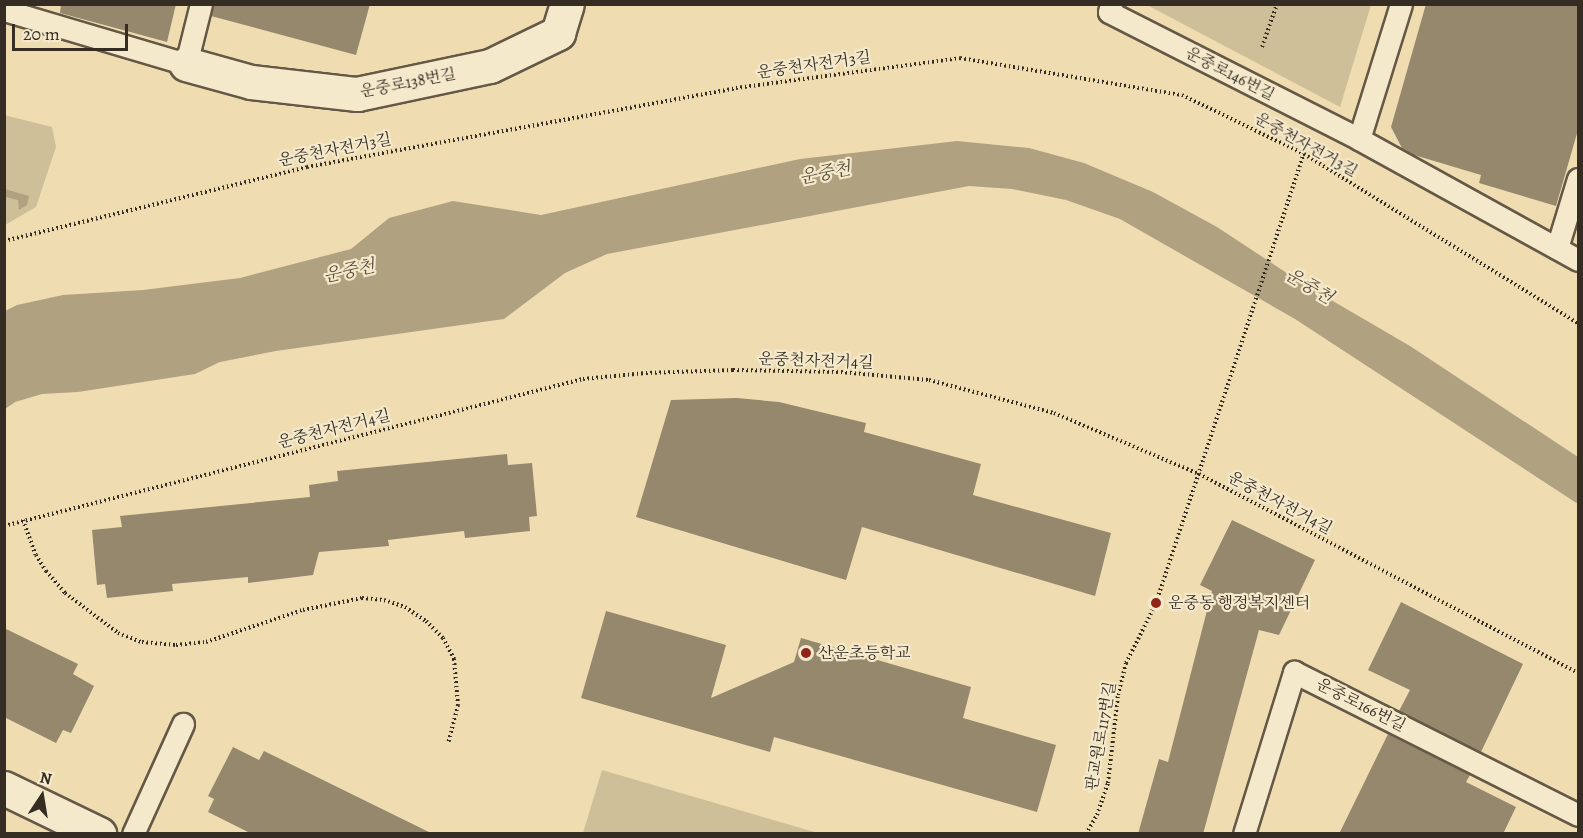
<!DOCTYPE html>
<meta charset="utf-8">
<style>
body{margin:0}
#map{position:relative;width:1583px;height:838px;overflow:hidden;background:#efddb1;font-family:Alegreya,"Noto Serif KR",serif}
div>[style]{position:absolute}
.green>*{inset:0;background:#cfbf99}
.water>*{inset:0;background:#b0a181}
.building>*{inset:0;background:#96886d}
.path>*{height:4px;margin-top:-2px;transform-origin:0;background:repeating-linear-gradient(90deg,#352c23 0 1.5px,transparent 0 4.5px)}
.roads{filter:drop-shadow(2px 0 #645846) drop-shadow(-2px 0 #645846) drop-shadow(0 2px #645846) drop-shadow(0 -2px #645846)}
.service>*{height:21px;margin:-10.5px;padding:0 10.5px;transform-origin:10.5px;border-radius:10.5px;background:#f5e9cc}
.minor>*{height:33px;margin:-16.5px;padding:0 16.5px;transform-origin:16.5px;border-radius:16.5px;background:#f5e9cc}
.dots>*{width:16px;height:16px;translate:-50% -50%;box-sizing:border-box;border:3px solid #f5e9cc;border-radius:50%}
span{translate:-50% -50%;white-space:nowrap;text-align:center;line-height:1.15;-webkit-text-stroke:4.5px #f5e9cc;paint-order:stroke}
.street-label{font-size:16px;color:#352c23}
.poi-label{font-size:16px;color:#352c23}
.left{translate:0 -50%;text-align:left}
.water-label{font-size:18px;color:#5a4f3f;font-style:italic}
.frame{position:absolute;inset:0;border:6px solid #352c23;pointer-events:none}
.north{position:absolute;left:12px;top:766px;width:60px;height:60px;-webkit-text-stroke:4px #f5e9cc;paint-order:stroke;rotate:12deg;font-size:16px;font-weight:700;line-height:24px;text-align:center;color:#352c23}
.north::after{content:'';display:block;margin:auto;width:21px;height:27px;background:#352c23;clip-path:polygon(50% 0,100% 100%,50% 72%,0 100%)}
.scale{position:absolute;left:12px;top:24px;width:116px;height:27px;box-sizing:border-box;border:3px solid #352c23;border-top:0;padding-left:8px;font-size:18px;line-height:21px;white-space:nowrap;color:#352c23;-webkit-text-stroke:4px #f5e9cc;paint-order:stroke}
</style>
<div id="map">
<div class="green">
<div style="clip-path:polygon(1145px 4px,1371px 4px,1371px 5px,1340px 107px)"></div>
<div style="clip-path:polygon(4px 115px,52px 127px,56px 147px,36px 207px,5px 225px)"></div>
<div style="clip-path:polygon(602px 770px,818px 833px,583px 833px)"></div>
</div>
<div class="water">
<div style="clip-path:polygon(957px 141px,1029px 148px,1084px 163px,1153px 192px,1217px 227px,1302px 283px,1410px 346px,1578px 457px,1578px 504px,1295px 319px,1120px 219px,1066px 200px,1012px 189px,969px 186px,607px 254px,565px 273px,504px 319px,276px 351px,220px 362px,195px 374px,78px 392px,42px 394px,15px 402px,5px 409px,5px 311px,17px 305px,63px 295px,143px 290px,240px 278px,351px 249px,389px 218px,453px 201px,541px 215px,800px 159px)"></div>
<div style="clip-path:polygon(5px 189px,29px 196px,27px 205px,19px 210px,18px 200px,5px 197px)"></div>
</div>
<div class="building">
<div style="clip-path:polygon(61px 4px,176px 4px,167px 42px,60px 13px)"></div>
<div style="clip-path:polygon(213px 4px,370px 4px,356px 55px,211px 16px)"></div>
<div style="clip-path:polygon(1426px 4px,1578px 4px,1578px 130px,1556px 206px,1479px 183px,1481px 175px,1414px 155px,1402px 148px,1391px 127px)"></div>
<div style="clip-path:polygon(737px 398px,779px 402px,866px 423px,864px 432px,981px 464px,973px 495px,1111px 533px,1095px 596px,862px 527px,846px 580px,636px 517px,671px 400px)"></div>
<div style="clip-path:polygon(507px 454px,508px 465px,532px 463px,537px 516px,529px 517px,530px 531px,465px 538px,464px 531px,388px 540px,389px 546px,319px 552px,313px 575px,248px 583px,248px 577px,172px 584px,173px 591px,107px 598px,105px 584px,97px 585px,92px 530px,122px 527px,120px 516px,310px 497px,309px 485px,338px 481px,337px 471px)"></div>
<div style="clip-path:polygon(1232px 520px,1315px 560px,1279px 635px,1259px 630px,1203px 834px,1138px 834px,1159px 759px,1168px 762px,1212px 591px,1200px 585px)"></div>
<div style="clip-path:polygon(1401px 602px,1523px 664px,1481px 752px,1399px 711px,1410px 690px,1368px 670px)"></div>
<div style="clip-path:polygon(606px 611px,726px 645px,711px 698px,794px 662px,801px 638px,971px 687px,963px 718px,1056px 745px,1037px 812px,774px 737px,770px 752px,581px 698px)"></div>
<div style="clip-path:polygon(4px 628px,78px 664px,73px 674px,94px 686px,71px 733px,63px 730px,56px 743px,4px 717px)"></div>
<div style="clip-path:polygon(1388px 734px,1470px 775px,1466px 782px,1516px 807px,1503px 834px,1339px 834px)"></div>
<div style="clip-path:polygon(233px 747px,259px 760px,264px 751px,433px 834px,252px 834px,208px 812px,214px 799px,208px 796px)"></div>
</div>
<div class="path">
<div style="left:1262px;top:47px;width:46px;rotate:-70.8deg"></div>
<div style="left:4px;top:241px;width:312px;rotate:-13.7deg"></div>
<div style="left:307px;top:167px;width:436px;rotate:-10.4deg"></div>
<div style="left:736px;top:88px;width:226px;rotate:-7.6deg"></div>
<div style="left:960px;top:58px;width:225px;rotate:9.5deg"></div>
<div style="left:1182px;top:95px;width:136px;rotate:25.8deg"></div>
<div style="left:1304px;top:154px;width:322px;rotate:31.7deg"></div>
<div style="left:23px;top:520px;width:37px;rotate:70deg"></div>
<div style="left:36px;top:555px;width:19px;rotate:58deg"></div>
<div style="left:46px;top:571px;width:29px;rotate:49deg"></div>
<div style="left:65px;top:593px;width:66px;rotate:37deg"></div>
<div style="left:118px;top:633px;width:26px;rotate:21deg"></div>
<div style="left:142px;top:642px;width:34px;rotate:5deg"></div>
<div style="left:176px;top:645px;width:30px;rotate:-6deg"></div>
<div style="left:206px;top:642px;width:102px;rotate:-18.3deg"></div>
<div style="left:303px;top:610px;width:60px;rotate:-11.5deg"></div>
<div style="left:362px;top:598px;width:22px;rotate:5deg"></div>
<div style="left:384px;top:600px;width:22px;rotate:18deg"></div>
<div style="left:405px;top:607px;width:25px;rotate:34deg"></div>
<div style="left:426px;top:621px;width:24px;rotate:45deg"></div>
<div style="left:443px;top:638px;width:24px;rotate:62deg"></div>
<div style="left:454px;top:659px;width:46px;rotate:85deg"></div>
<div style="left:458px;top:705px;width:40px;rotate:104.4deg"></div>
<div style="left:4px;top:526px;width:597px;rotate:-14.25deg"></div>
<div style="left:583px;top:379px;width:63px;rotate:-5.4deg"></div>
<div style="left:646px;top:373px;width:87px;rotate:-2deg"></div>
<div style="left:733px;top:370px;width:108px;rotate:1.1deg"></div>
<div style="left:841px;top:372px;width:88px;rotate:5.2deg"></div>
<div style="left:929px;top:380px;width:129px;rotate:14.8deg"></div>
<div style="left:1054px;top:413px;width:157px;rotate:22.8deg"></div>
<div style="left:1199px;top:474px;width:428px;rotate:27.7deg"></div>
<div style="left:1086px;top:834px;width:22px;rotate:-60deg"></div>
<div style="left:1097px;top:815px;width:34px;rotate:-71deg"></div>
<div style="left:1108px;top:783px;width:89px;rotate:-83.5deg"></div>
<div style="left:1118px;top:695px;width:33px;rotate:-76deg"></div>
<div style="left:1126px;top:663px;width:67px;rotate:-63.4deg"></div>
<div style="left:1156px;top:603px;width:473px;rotate:-71.8deg"></div>
</div>
<div class="roads">
<div class="service">
<div style="left:1111px;top:4px;width:8px;rotate:104deg"></div>
<div style="left:1109px;top:12px;width:280px;rotate:26.9deg"></div>
<div style="left:1359px;top:139px;width:250px;rotate:28.9deg"></div>
<div style="left:4px;top:10px;width:190px;rotate:16.5deg"></div>
<div style="left:186px;top:64px;width:62px;rotate:-76deg"></div>
<div style="left:1359px;top:139px;width:141px;rotate:-72.7deg"></div>
<div style="left:1557px;top:248px;width:72px;rotate:-73.1deg"></div>
<div style="left:133px;top:834px;width:121px;rotate:-65.6deg"></div>
<div style="left:1244px;top:834px;width:170px;rotate:-72.8deg"></div>
<div style="left:1294px;top:672px;width:318px;rotate:26.7deg"></div>
</div>
<div class="minor">
<div style="left:186px;top:64px;width:67px;rotate:15.5deg"></div>
<div style="left:251px;top:82px;width:107px;rotate:6.5deg"></div>
<div style="left:357px;top:94px;width:136px;rotate:-11.9deg"></div>
<div style="left:490px;top:66px;width:76px;rotate:-25.9deg"></div>
<div style="left:558px;top:33px;width:30px;rotate:-73deg"></div>
<div style="left:4px;top:788px;width:106px;rotate:25.8deg"></div>
</div>
</div>
<div class="dots">
<div style="left:1156px;top:603px;background:#8f2418"></div>
<div style="left:806px;top:653px;background:#8f2418"></div>
</div>
<div class="street-label">
<span style="left:814px;top:65px;rotate:-8deg">운중천자전거3길</span>
<span style="left:1230px;top:74px;rotate:27deg">운중로146번길</span>
<span style="left:408px;top:83px;rotate:-11deg">운중로138번길</span>
<span style="left:1306px;top:145px;rotate:29deg">운중천자전거3길</span>
<span style="left:335px;top:150px;rotate:-11deg">운중천자전거3길</span>
<span style="left:816px;top:361px;rotate:2deg">운중천자전거4길</span>
<span style="left:334px;top:429px;rotate:-14deg">운중천자전거4길</span>
<span style="left:1280px;top:503px;rotate:28deg">운중천자전거4길</span>
<span style="left:1361px;top:705px;rotate:27deg">운중로166번길</span>
<span style="left:1101px;top:736px;rotate:-80deg">판교원로117번길</span>
</div>
<div class="poi-label">
<span class="left" style="left:1168px;top:603px">운중동 행정복지센터</span>
<span class="left" style="left:818px;top:653px">산운초등학교</span>
</div>
<div class="water-label">
<span style="left:825px;top:173px;rotate:-11deg">운중천</span>
<span style="left:349px;top:271px;rotate:-12deg">운중천</span>
<span style="left:1309px;top:286px;rotate:31deg">운중천</span>
</div>
<div class="frame"></div>
<div class="north">N</div>
<div class="scale">20 m</div>
</div>
